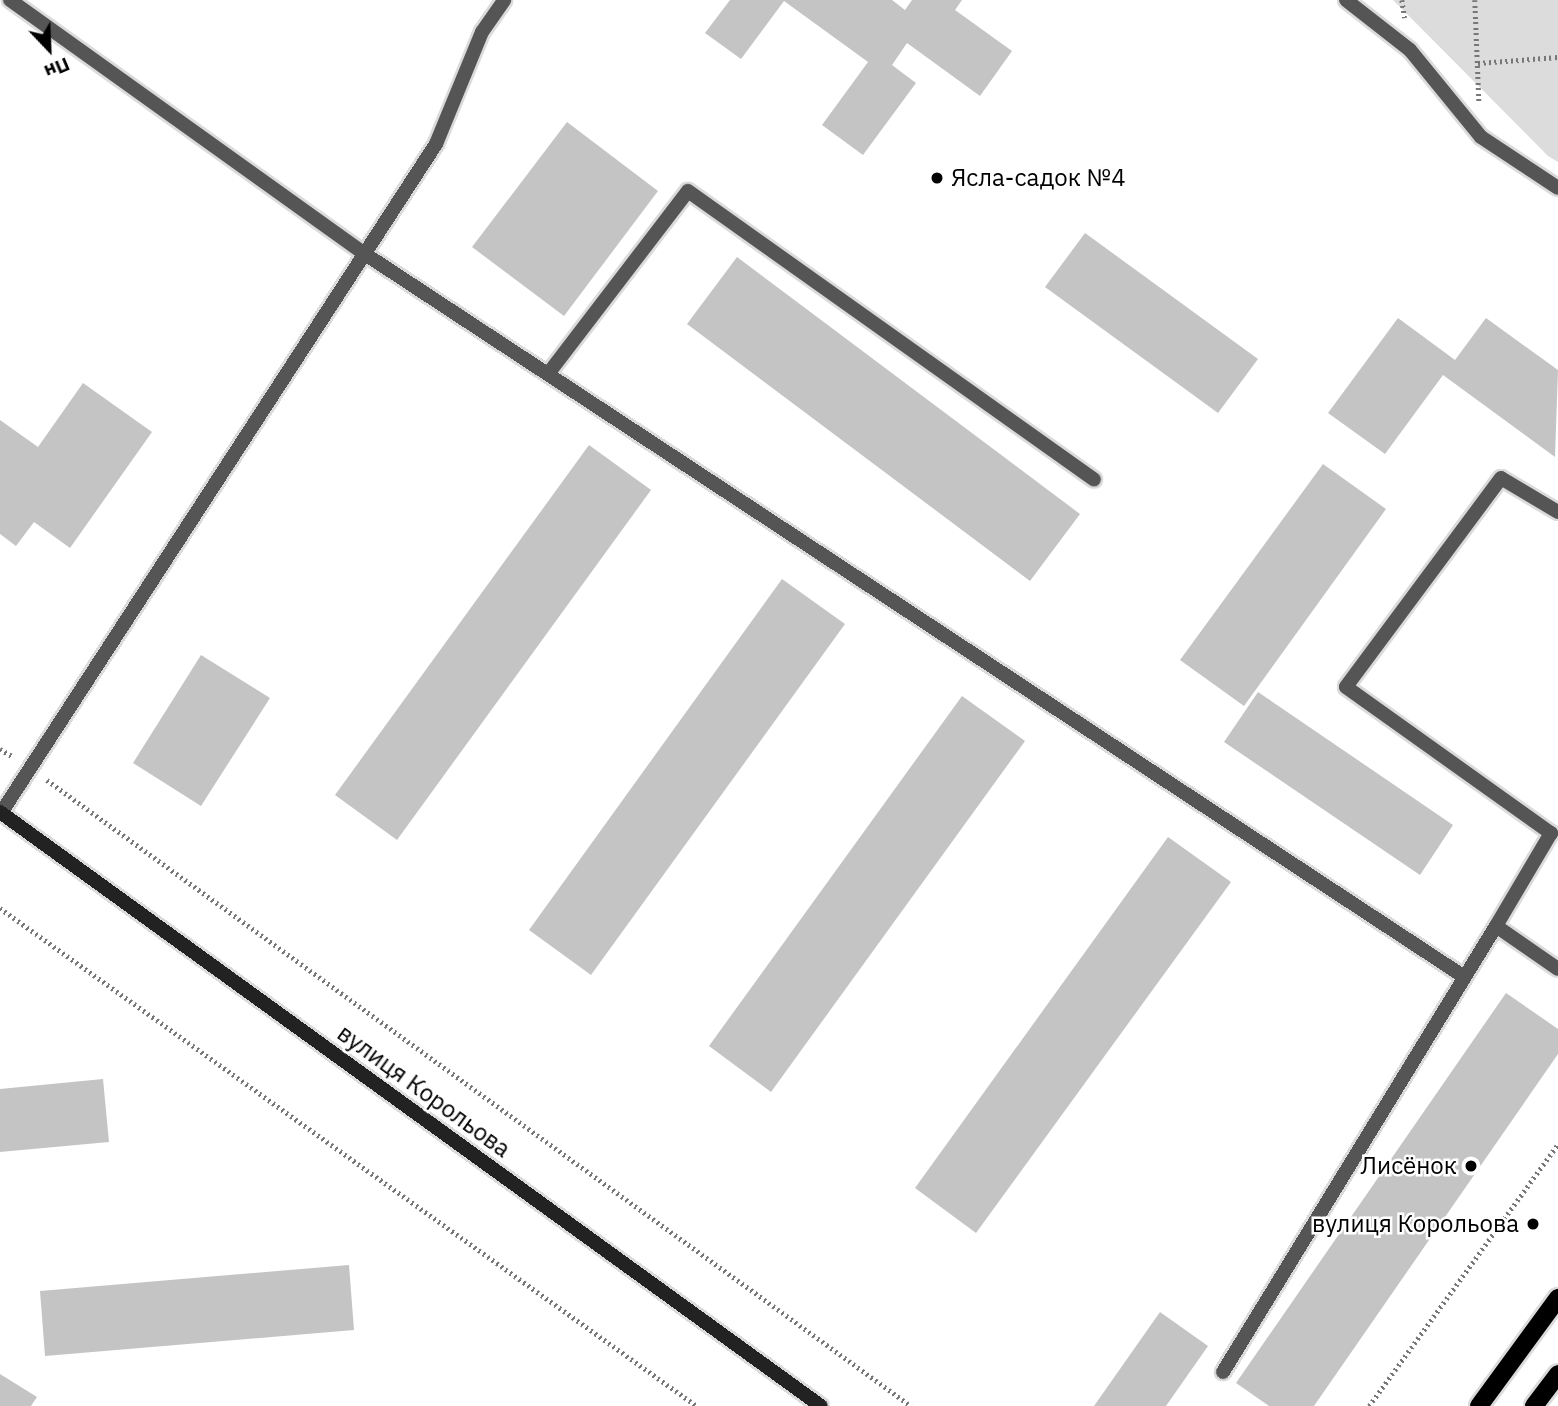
<!DOCTYPE html>
<meta charset="utf-8">
<style>
body{margin:0}
#map{position:relative;width:1558px;height:1406px;overflow:hidden;background:#fff;font-family:"IBM Plex Sans",sans-serif}
div>[style]{position:absolute}
.green>*{inset:0;background:#dcdcdc}
.building>*{inset:0;background:#c4c4c4}
.path>*{height:4.5px;margin-top:-2.25px;transform-origin:0;background:repeating-linear-gradient(90deg,#777 0 2px,transparent 0 5.5px)}
.roads{filter:drop-shadow(2px 0 #dbdbdb) drop-shadow(-2px 0 #dbdbdb) drop-shadow(0 2px #dbdbdb) drop-shadow(0 -2px #dbdbdb)}
.lane>*{height:14px;margin:-7px;padding:0 7px;transform-origin:7px;border-radius:7px;background:#555}
.secondary>*{height:14px;margin:-7px;padding:0 7px;transform-origin:7px;border-radius:7px;background:#222}
.primary>*{height:18px;margin:-9px;padding:0 9px;transform-origin:9px;border-radius:9px;background:#000}
.dots>*{width:19px;height:19px;translate:-50% -50%;box-sizing:border-box;border:4px solid #fff;border-radius:50%}
span{translate:-50% -50%;white-space:nowrap;text-align:center;line-height:1.15;-webkit-text-stroke:5px #fff;paint-order:stroke}
.poi-label{font-size:24px;color:#000}
.left{translate:0 -50%;text-align:left}
.right{translate:-100% -50%;text-align:right}
.street-label{font-size:24px;color:#000}
.north{position:absolute;left:14px;top:14px;width:70px;height:70px;-webkit-text-stroke:5px #fff;paint-order:stroke;rotate:157deg;font-size:19px;font-weight:700;line-height:28px;text-align:center;color:#000}
.north::after{content:'';display:block;margin:auto;width:24px;height:32px;background:#000;clip-path:polygon(50% 0,100% 100%,50% 72%,0 100%)}
</style>
<div id="map">
<div class="green">
<div style="clip-path:polygon(1393px 0,1558px 0,1558px 162px,1548px 156px)"></div>
</div>
<div class="building">
<div style="clip-path:polygon(730px 0,892px 0,905px 10px,912px 0,962px 0,955px 10px,1012px 51px,980px 96px,907px 43px,892px 65px,916px 83px,863px 155px,822px 125px,868px 62px,784px 1px,741px 59px,705px 33px)"></div>
<div style="clip-path:polygon(567px 122px,658px 191px,564px 316px,472px 247px)"></div>
<div style="clip-path:polygon(1085px 233px,1258px 359px,1218px 413px,1045px 287px)"></div>
<div style="clip-path:polygon(737px 257px,1080px 514px,1030px 581px,687px 324px)"></div>
<div style="clip-path:polygon(1398px 318px,1455px 360px,1486px 318px,1558px 370px,1555px 457px,1443px 375px,1385px 454px,1328px 413px)"></div>
<div style="clip-path:polygon(83px 383px,152px 432px,70px 548px,34px 522px,16px 546px,0 534px,0 420px,38px 447px)"></div>
<div style="clip-path:polygon(589px 445px,651px 490px,397px 840px,335px 795px)"></div>
<div style="clip-path:polygon(1323px 464px,1386px 509px,1244px 706px,1180px 660px)"></div>
<div style="clip-path:polygon(782px 579px,845px 624px,591px 975px,529px 930px)"></div>
<div style="clip-path:polygon(201px 655px,270px 698px,201px 806px,133px 763px)"></div>
<div style="clip-path:polygon(1258px 692px,1453px 825px,1420px 875px,1224px 742px)"></div>
<div style="clip-path:polygon(962px 696px,1025px 741px,771px 1092px,709px 1046px)"></div>
<div style="clip-path:polygon(1168px 837px,1231px 882px,976px 1233px,915px 1188px)"></div>
<div style="clip-path:polygon(1506px 993px,1558px 1029px,1558px 1054px,1314px 1406px,1269px 1406px,1236px 1383px)"></div>
<div style="clip-path:polygon(103px 1079px,109px 1142px,0 1152px,0 1089px)"></div>
<div style="clip-path:polygon(349px 1265px,354px 1330px,45px 1356px,40px 1291px)"></div>
<div style="clip-path:polygon(1160px 1312px,1208px 1346px,1166px 1406px,1094px 1406px)"></div>
<div style="clip-path:polygon(0 1374px,37px 1397px,31px 1406px,0 1406px)"></div>
</div>
<div class="path">
<div style="left:1402px;top:0;width:18px;rotate:81deg"></div>
<div style="left:1475px;top:0;width:101px;rotate:87.7deg"></div>
<div style="left:1478px;top:63px;width:80px;rotate:-4.3deg"></div>
<div style="left:0;top:749px;width:16px;rotate:30deg"></div>
<div style="left:47px;top:780px;width:1067px;rotate:35.92deg"></div>
<div style="left:0;top:908px;width:857px;rotate:35.55deg"></div>
<div style="left:1369px;top:1406px;width:323px;rotate:-54.2deg"></div>
</div>
<div class="roads">
<div class="lane">
<div style="left:10px;top:0;width:437px;rotate:35.6deg"></div>
<div style="left:365px;top:254px;width:1314px;rotate:33.33deg"></div>
<div style="left:1346px;top:0;width:81px;rotate:38deg"></div>
<div style="left:1410px;top:50px;width:112px;rotate:50.8deg"></div>
<div style="left:1481px;top:137px;width:92px;rotate:33.5deg"></div>
<div style="left:548px;top:374px;width:230px;rotate:-52.6deg"></div>
<div style="left:688px;top:191px;width:498px;rotate:35.4deg"></div>
<div style="left:1558px;top:512px;width:66px;rotate:-149.2deg"></div>
<div style="left:1501px;top:478px;width:260px;rotate:126.6deg"></div>
<div style="left:1346px;top:687px;width:252px;rotate:35.5deg"></div>
<div style="left:1551px;top:833px;width:108px;rotate:120.6deg"></div>
<div style="left:1496px;top:926px;width:75px;rotate:34.7deg"></div>
<div style="left:1px;top:813px;width:798px;rotate:-56.97deg"></div>
<div style="left:436px;top:144px;width:121px;rotate:-67.7deg"></div>
<div style="left:482px;top:32px;width:39px;rotate:-55deg"></div>
<div style="left:1223px;top:1372px;width:523px;rotate:-58.53deg"></div>
</div>
<div class="secondary">
<div style="left:0;top:812px;width:1013px;rotate:35.89deg"></div>
</div>
<div class="primary">
<div style="left:1479px;top:1406px;width:134px;rotate:-53.8deg"></div>
<div style="left:1534px;top:1406px;width:40px;rotate:-53deg"></div>
</div>
</div>
<div class="dots">
<div style="left:937px;top:178px;background:#000"></div>
<div style="left:1471px;top:1166px;background:#000"></div>
<div style="left:1533px;top:1224px;background:#000"></div>
</div>
<div class="poi-label">
<span class="left" style="left:951px;top:178px">Ясла-садок №4</span>
<span class="right" style="left:1457px;top:1166px">Лисёнок</span>
<span class="right" style="left:1519px;top:1224px">вулиця Корольова</span>
</div>
<div class="street-label">
<span style="left:424px;top:1091px;rotate:36deg">вулиця Корольова</span>
</div>
<div class="north">Пн</div>
</div>
